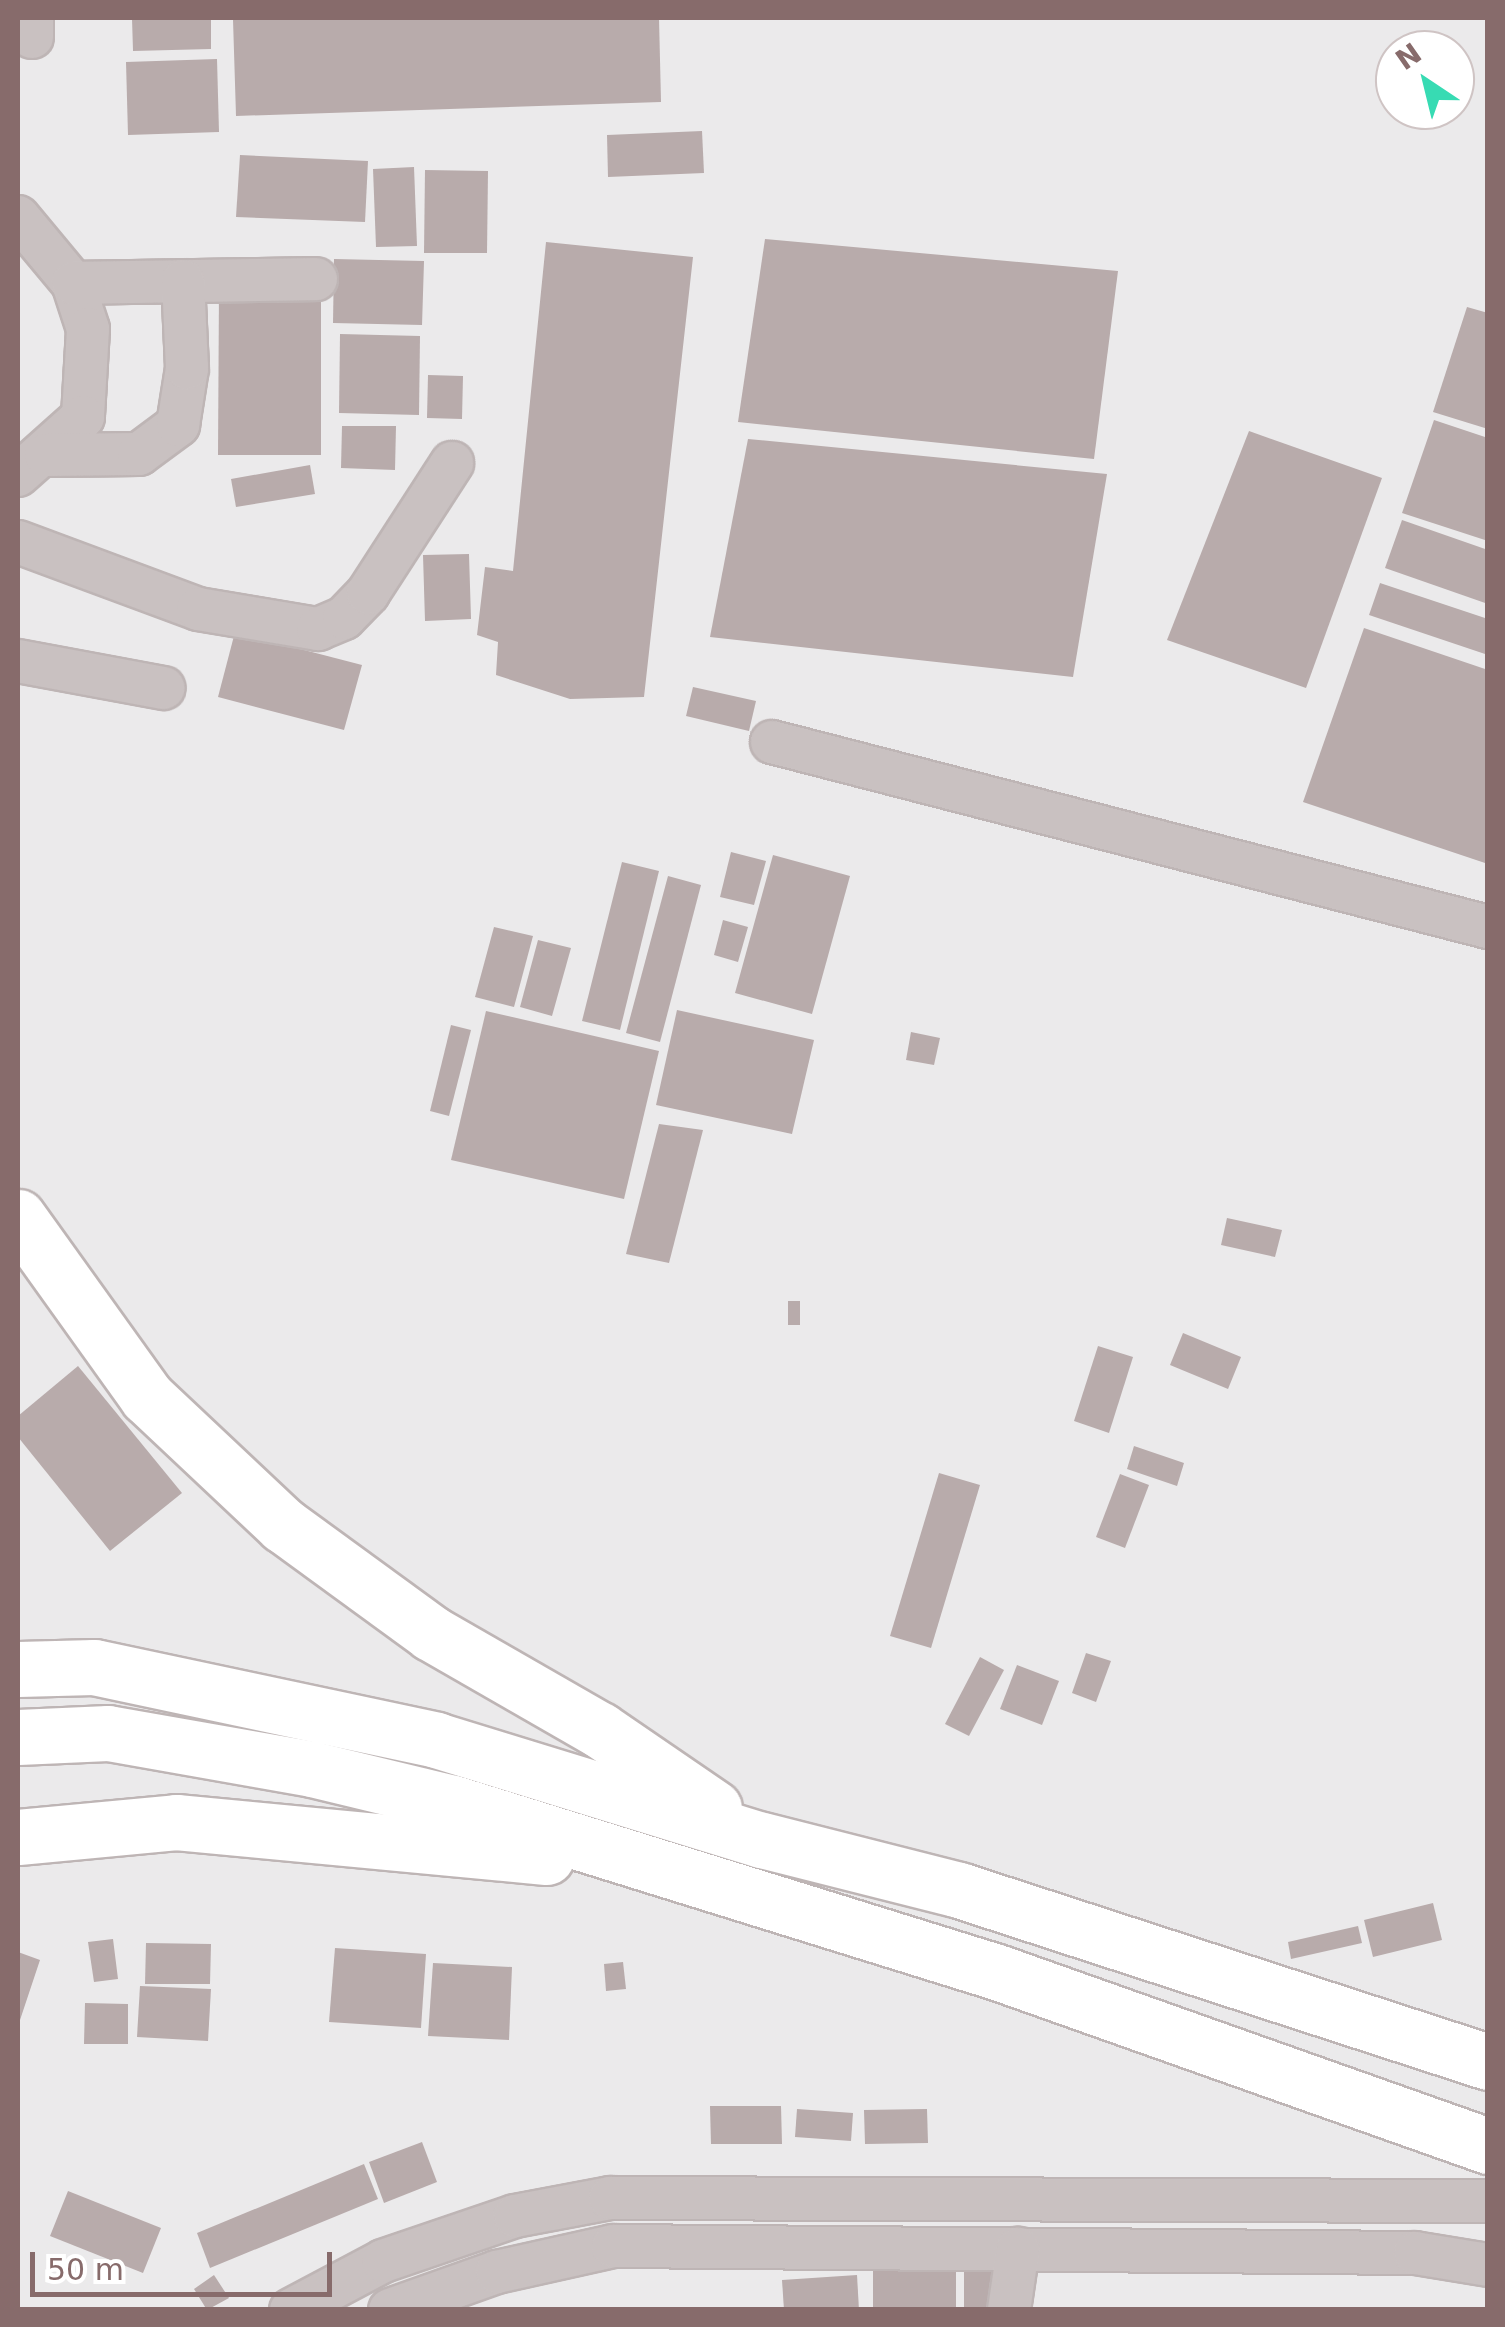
<!DOCTYPE html>
<style>
body{margin:0}
#map{position:relative;width:1505px;height:2327px;overflow:hidden;background:#f8f9fa;font-family:"DejaVu Sans",sans-serif}
div>[style]{position:absolute}
.built>*{inset:0;background:#ebeaeb}
.building>*{inset:0;background:#b8abab}
.roads{filter:drop-shadow(2px 0 #beb5b5) drop-shadow(-2px 0 #beb5b5) drop-shadow(0 2px #beb5b5) drop-shadow(0 -2px #beb5b5)}
.minor>*{height:42px;margin:-21px;padding:0 21px;transform-origin:21px;border-radius:21px;background:#c9c1c1}
.major>*{height:55px;margin:-27.5px;padding:0 27.5px;transform-origin:27.5px;border-radius:27.5px;background:#fff}
span{translate:-50% -50%;white-space:nowrap;text-align:center;line-height:1.15;-webkit-text-stroke:10px #fff;paint-order:stroke}
.frame{position:absolute;inset:0;border:20px solid #876b6b;pointer-events:none}
.north{position:absolute;left:1375px;top:30px;width:100px;height:100px;box-sizing:border-box;background:#fff;border:2px solid #cfc4c4;border-radius:50%;rotate:325deg;font-size:28px;font-weight:700;line-height:40px;text-align:center;color:#876b6b}
.north::after{content:'';display:block;margin:auto;width:35px;height:45px;background:#37dbb3;clip-path:polygon(50% 0,100% 100%,50% 72%,0 100%)}
.scale{position:absolute;left:30px;top:2252px;width:302px;height:45px;box-sizing:border-box;border:5px solid #876b6b;border-top:0;padding-left:12px;font-size:30px;line-height:35px;white-space:nowrap;color:#876b6b;-webkit-text-stroke:8px #fff;paint-order:stroke}
</style>
<div id="map">
<div class="built">
<div style="clip-path:polygon(evenodd,18px 18px,1487px 18px,1487px 2309px,18px 2309px,18px 18px,1395px 50px,1455px 50px,1455px 110px,1395px 110px,1395px 50px)"></div>
</div>
<div class="building">
<div style="clip-path:polygon(132px 18px,211px 18px,211px 49px,133px 51px)"></div>
<div style="clip-path:polygon(659px 18px,661px 102px,236px 116px,233px 19px)"></div>
<div style="clip-path:polygon(217px 59px,219px 132px,128px 135px,126px 62px)"></div>
<div style="clip-path:polygon(702px 131px,704px 173px,608px 177px,607px 135px)"></div>
<div style="clip-path:polygon(240px 155px,368px 161px,365px 222px,236px 217px)"></div>
<div style="clip-path:polygon(414px 167px,417px 246px,376px 247px,373px 169px)"></div>
<div style="clip-path:polygon(425px 170px,488px 171px,487px 253px,424px 253px)"></div>
<div style="clip-path:polygon(765px 239px,1118px 271px,1094px 459px,738px 422px)"></div>
<div style="clip-path:polygon(546px 242px,693px 257px,644px 697px,570px 699px,496px 675px,498px 642px,477px 635px,485px 567px,513px 571px)"></div>
<div style="clip-path:polygon(334px 259px,424px 261px,422px 325px,333px 323px)"></div>
<div style="clip-path:polygon(321px 287px,321px 455px,218px 455px,219px 288px)"></div>
<div style="clip-path:polygon(1467px 307px,1488px 313px,1488px 429px,1433px 412px)"></div>
<div style="clip-path:polygon(340px 334px,420px 336px,419px 415px,339px 413px)"></div>
<div style="clip-path:polygon(428px 375px,463px 376px,462px 419px,427px 418px)"></div>
<div style="clip-path:polygon(1434px 420px,1488px 438px,1488px 541px,1402px 513px)"></div>
<div style="clip-path:polygon(342px 426px,396px 426px,395px 470px,341px 468px)"></div>
<div style="clip-path:polygon(1249px 431px,1382px 478px,1306px 688px,1167px 640px)"></div>
<div style="clip-path:polygon(748px 439px,1107px 474px,1073px 677px,710px 637px)"></div>
<div style="clip-path:polygon(310px 465px,315px 494px,236px 507px,231px 479px)"></div>
<div style="clip-path:polygon(1402px 520px,1488px 550px,1488px 604px,1385px 568px)"></div>
<div style="clip-path:polygon(469px 554px,471px 619px,425px 621px,423px 555px)"></div>
<div style="clip-path:polygon(1380px 583px,1488px 619px,1488px 655px,1369px 615px)"></div>
<div style="clip-path:polygon(1364px 628px,1488px 670px,1488px 864px,1303px 802px)"></div>
<div style="clip-path:polygon(235px 632px,362px 665px,344px 730px,218px 697px)"></div>
<div style="clip-path:polygon(693px 687px,756px 701px,749px 731px,686px 716px)"></div>
<div style="clip-path:polygon(731px 852px,766px 861px,754px 905px,720px 897px)"></div>
<div style="clip-path:polygon(773px 855px,850px 876px,812px 1014px,735px 993px)"></div>
<div style="clip-path:polygon(622px 862px,659px 871px,620px 1030px,582px 1021px)"></div>
<div style="clip-path:polygon(668px 876px,701px 885px,660px 1042px,626px 1033px)"></div>
<div style="clip-path:polygon(723px 920px,748px 927px,738px 962px,714px 955px)"></div>
<div style="clip-path:polygon(494px 927px,533px 936px,514px 1007px,475px 997px)"></div>
<div style="clip-path:polygon(538px 940px,571px 948px,552px 1016px,520px 1007px)"></div>
<div style="clip-path:polygon(677px 1010px,814px 1040px,792px 1134px,656px 1105px)"></div>
<div style="clip-path:polygon(486px 1011px,659px 1051px,624px 1199px,451px 1160px)"></div>
<div style="clip-path:polygon(451px 1025px,471px 1030px,449px 1116px,430px 1111px)"></div>
<div style="clip-path:polygon(911px 1032px,940px 1038px,934px 1065px,906px 1060px)"></div>
<div style="clip-path:polygon(659px 1124px,703px 1130px,669px 1263px,626px 1254px)"></div>
<div style="clip-path:polygon(1227px 1218px,1282px 1230px,1275px 1257px,1221px 1245px)"></div>
<div style="clip-path:polygon(788px 1301px,800px 1301px,800px 1325px,788px 1325px)"></div>
<div style="clip-path:polygon(1183px 1333px,1241px 1357px,1228px 1389px,1170px 1365px)"></div>
<div style="clip-path:polygon(1098px 1346px,1133px 1357px,1109px 1433px,1074px 1421px)"></div>
<div style="clip-path:polygon(78px 1366px,182px 1493px,110px 1551px,18px 1437px,18px 1416px)"></div>
<div style="clip-path:polygon(1134px 1446px,1184px 1463px,1177px 1486px,1127px 1469px)"></div>
<div style="clip-path:polygon(939px 1473px,980px 1485px,931px 1648px,890px 1636px)"></div>
<div style="clip-path:polygon(1120px 1474px,1149px 1485px,1125px 1548px,1096px 1537px)"></div>
<div style="clip-path:polygon(1086px 1653px,1111px 1661px,1096px 1702px,1072px 1693px)"></div>
<div style="clip-path:polygon(980px 1657px,1004px 1670px,969px 1736px,945px 1724px)"></div>
<div style="clip-path:polygon(1017px 1665px,1059px 1681px,1042px 1725px,1000px 1709px)"></div>
<div style="clip-path:polygon(1433px 1903px,1442px 1940px,1373px 1957px,1364px 1920px)"></div>
<div style="clip-path:polygon(1358px 1926px,1362px 1943px,1291px 1959px,1288px 1942px)"></div>
<div style="clip-path:polygon(113px 1939px,118px 1979px,94px 1982px,88px 1942px)"></div>
<div style="clip-path:polygon(146px 1943px,211px 1944px,210px 1984px,145px 1984px)"></div>
<div style="clip-path:polygon(335px 1948px,426px 1954px,421px 2028px,329px 2022px)"></div>
<div style="clip-path:polygon(18px 1952px,40px 1960px,18px 2026px)"></div>
<div style="clip-path:polygon(623px 1962px,626px 1989px,606px 1991px,604px 1964px)"></div>
<div style="clip-path:polygon(433px 1963px,512px 1967px,509px 2040px,428px 2036px)"></div>
<div style="clip-path:polygon(140px 1986px,211px 1989px,208px 2041px,137px 2037px)"></div>
<div style="clip-path:polygon(85px 2003px,128px 2004px,128px 2044px,84px 2044px)"></div>
<div style="clip-path:polygon(710px 2106px,781px 2106px,782px 2144px,711px 2144px)"></div>
<div style="clip-path:polygon(797px 2109px,853px 2113px,851px 2141px,795px 2137px)"></div>
<div style="clip-path:polygon(927px 2109px,928px 2143px,865px 2144px,864px 2110px)"></div>
<div style="clip-path:polygon(422px 2142px,437px 2182px,384px 2203px,369px 2162px)"></div>
<div style="clip-path:polygon(364px 2164px,378px 2199px,210px 2268px,197px 2233px)"></div>
<div style="clip-path:polygon(68px 2191px,161px 2228px,143px 2273px,50px 2236px)"></div>
<div style="clip-path:polygon(873px 2266px,956px 2266px,956px 2310px,873px 2310px)"></div>
<div style="clip-path:polygon(964px 2271px,995px 2271px,996px 2310px,964px 2310px)"></div>
<div style="clip-path:polygon(214px 2275px,229px 2298px,207px 2310px,194px 2289px)"></div>
<div style="clip-path:polygon(857px 2275px,859px 2310px,784px 2310px,782px 2280px)"></div>
</div>
<div class="roads">
<div class="minor">
<div style="left:32px;top:18px;width:19px;rotate:90deg"></div>
<div style="left:18px;top:217px;width:86px;rotate:50.2deg"></div>
<div style="left:73px;top:283px;width:48px;rotate:71.9deg"></div>
<div style="left:88px;top:329px;width:88px;rotate:93.3deg"></div>
<div style="left:83px;top:417px;width:87px;rotate:138.3deg"></div>
<div style="left:73px;top:283px;width:243px;rotate:-0.9deg"></div>
<div style="left:46px;top:455px;width:93px;rotate:-0.6deg"></div>
<div style="left:139px;top:454px;width:49px;rotate:-36.6deg"></div>
<div style="left:178px;top:425px;width:58px;rotate:-81deg"></div>
<div style="left:187px;top:368px;width:87px;rotate:-92.6deg"></div>
<div style="left:18px;top:542px;width:192px;rotate:20.4deg"></div>
<div style="left:198px;top:609px;width:122px;rotate:9.5deg"></div>
<div style="left:318px;top:629px;width:28px;rotate:-23deg"></div>
<div style="left:344px;top:618px;width:35px;rotate:-46deg"></div>
<div style="left:368px;top:593px;width:155px;rotate:-57.1deg"></div>
<div style="left:18px;top:661px;width:148px;rotate:10.5deg"></div>
<div style="left:772px;top:742px;width:740px;rotate:14.49deg"></div>
<div style="left:291px;top:2310px;width:104px;rotate:-28deg"></div>
<div style="left:383px;top:2261px;width:139px;rotate:-18.8deg"></div>
<div style="left:515px;top:2216px;width:97px;rotate:-10.7deg"></div>
<div style="left:610px;top:2198px;width:878px;rotate:0.2deg"></div>
<div style="left:390px;top:2310px;width:114px;rotate:-19.6deg"></div>
<div style="left:497px;top:2272px;width:119px;rotate:-12.6deg"></div>
<div style="left:613px;top:2246px;width:802px;rotate:0.5deg"></div>
<div style="left:1415px;top:2253px;width:74px;rotate:9.3deg"></div>
<div style="left:1009px;top:2310px;width:62px;rotate:-81.6deg"></div>
</div>
<div class="major">
<div style="left:18px;top:1217px;width:221px;rotate:54.4deg"></div>
<div style="left:147px;top:1397px;width:187px;rotate:43.3deg"></div>
<div style="left:283px;top:1525px;width:183px;rotate:36.1deg"></div>
<div style="left:431px;top:1633px;width:195px;rotate:29.9deg"></div>
<div style="left:600px;top:1730px;width:138px;rotate:34.4deg"></div>
<div style="left:18px;top:1669px;width:76px;rotate:-1.5deg"></div>
<div style="left:94px;top:1667px;width:350px;rotate:12deg"></div>
<div style="left:436px;top:1740px;width:341px;rotate:17.1deg"></div>
<div style="left:762px;top:1840px;width:203px;rotate:14.2deg"></div>
<div style="left:959px;top:1890px;width:556px;rotate:18.01deg"></div>
<div style="left:18px;top:1737px;width:90px;rotate:-2.5deg"></div>
<div style="left:108px;top:1733px;width:207px;rotate:10deg"></div>
<div style="left:312px;top:1769px;width:145px;rotate:13.6deg"></div>
<div style="left:453px;top:1803px;width:570px;rotate:17.26deg"></div>
<div style="left:997px;top:1972px;width:521px;rotate:19.51deg"></div>
<div style="left:18px;top:1837px;width:159px;rotate:-5.4deg"></div>
<div style="left:176px;top:1822px;width:372px;rotate:5.4deg"></div>
</div>
</div>
<div class="frame"></div>
<div class="north">N</div>
<div class="scale">50 m</div>
</div>
